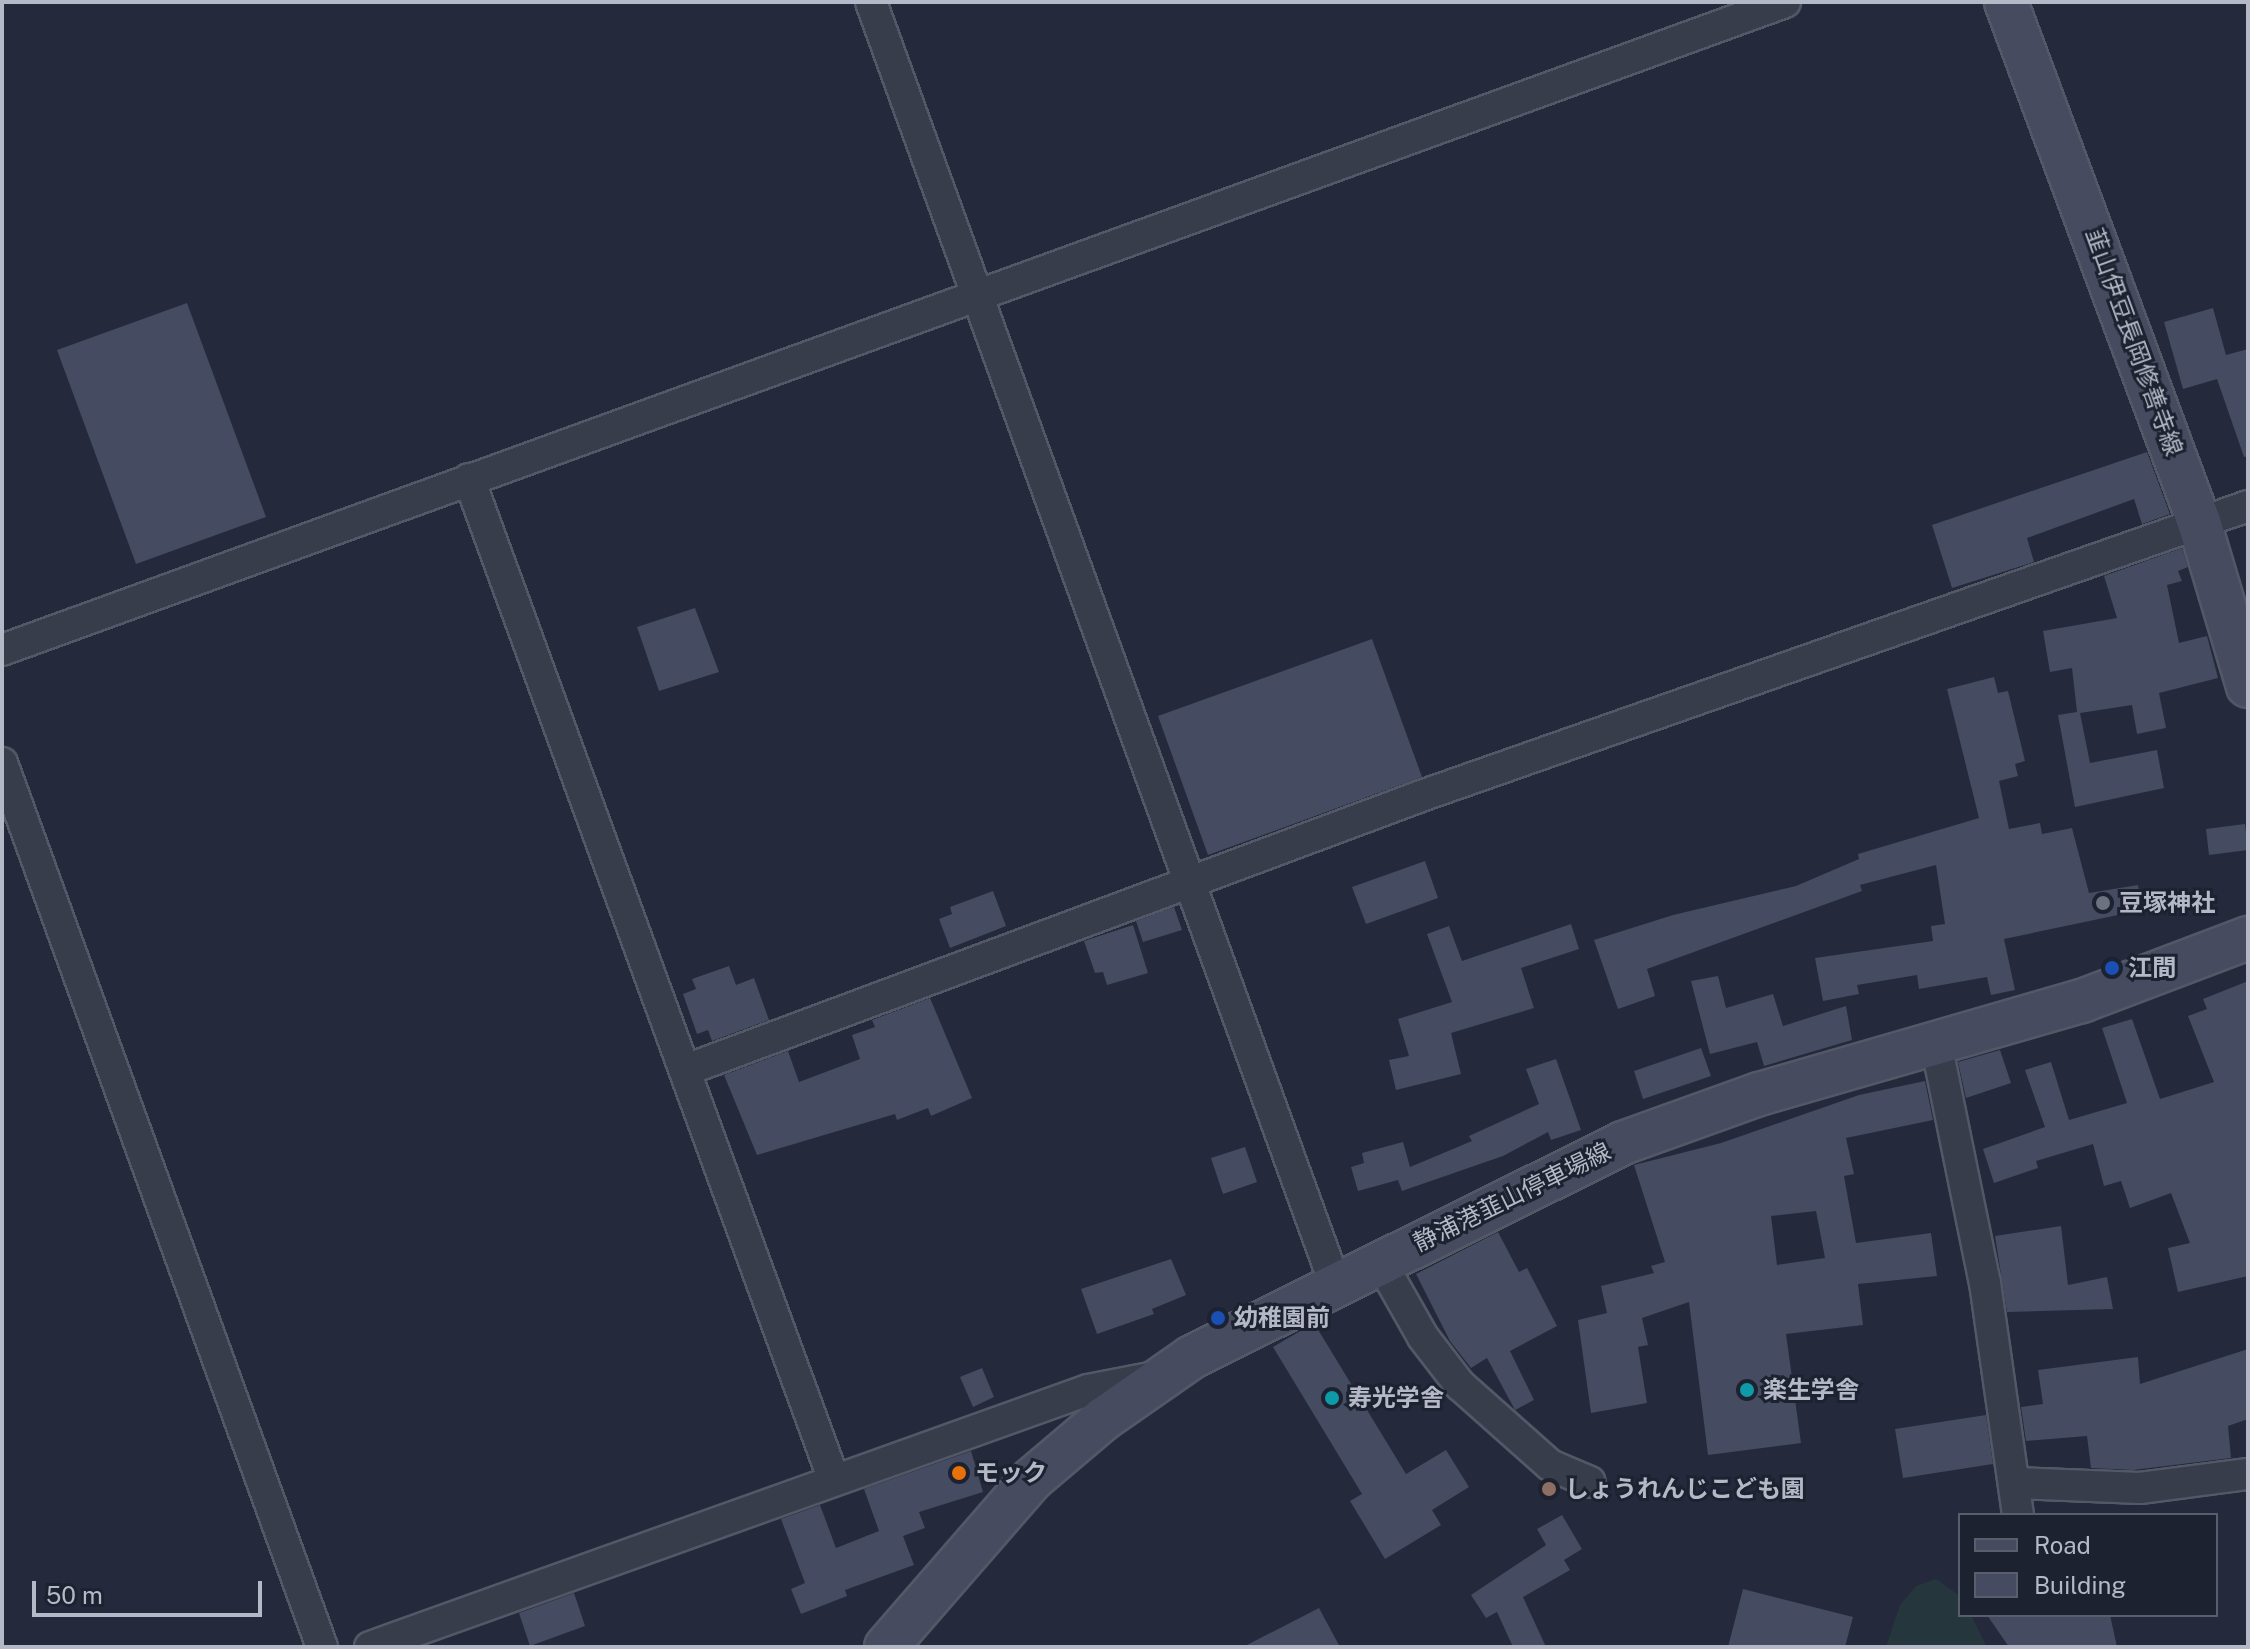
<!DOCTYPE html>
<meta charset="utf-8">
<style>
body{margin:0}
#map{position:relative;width:2250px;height:1649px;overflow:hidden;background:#242a3c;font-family:"Public Sans","Noto Sans JP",sans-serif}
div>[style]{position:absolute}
.green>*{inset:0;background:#26363d}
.building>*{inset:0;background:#454b60}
.roads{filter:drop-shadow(2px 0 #535867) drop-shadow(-2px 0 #535867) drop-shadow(0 2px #535867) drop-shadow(0 -2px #535867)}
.minor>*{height:30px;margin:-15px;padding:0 15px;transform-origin:15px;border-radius:15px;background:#383d4c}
.secondary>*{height:42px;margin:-21px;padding:0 21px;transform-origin:21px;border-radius:21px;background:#464b5f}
.dots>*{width:22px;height:22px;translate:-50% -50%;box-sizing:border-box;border:4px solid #1d2231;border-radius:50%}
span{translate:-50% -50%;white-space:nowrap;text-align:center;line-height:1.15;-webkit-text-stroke:6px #1d2231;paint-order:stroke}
.street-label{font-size:24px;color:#b4b8c7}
.poi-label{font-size:24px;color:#b4b8c7;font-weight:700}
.left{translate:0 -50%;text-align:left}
.frame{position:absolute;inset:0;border:4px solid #b4b8c7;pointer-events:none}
.legend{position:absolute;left:1958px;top:1513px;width:260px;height:104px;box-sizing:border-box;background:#1d2231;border:2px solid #595e6d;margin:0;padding:10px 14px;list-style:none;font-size:24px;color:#b4b8c7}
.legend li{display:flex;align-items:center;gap:16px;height:40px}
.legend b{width:40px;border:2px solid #595e6d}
.scale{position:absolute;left:32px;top:1581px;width:230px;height:36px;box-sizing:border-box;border:4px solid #b4b8c7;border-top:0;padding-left:10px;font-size:24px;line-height:28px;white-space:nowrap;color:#b4b8c7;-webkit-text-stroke:6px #1d2231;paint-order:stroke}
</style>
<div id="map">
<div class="green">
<div style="clip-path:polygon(1936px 1579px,1960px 1596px,1960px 1615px,1971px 1615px,1987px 1647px,1886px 1647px,1900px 1605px,1916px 1586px)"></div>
</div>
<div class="building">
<div style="clip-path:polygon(187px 303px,266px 517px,136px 564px,57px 350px)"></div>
<div style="clip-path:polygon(2213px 308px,2226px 355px,2248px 349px,2248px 456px,2244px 457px,2217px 379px,2183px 389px,2164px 322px)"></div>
<div style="clip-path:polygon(2147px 452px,2170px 514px,2142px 524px,2134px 499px,2027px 538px,2034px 562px,1952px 588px,1932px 525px)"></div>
<div style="clip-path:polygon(2182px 548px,2188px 567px,2178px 571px,2182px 581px,2167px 585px,2179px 643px,2207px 636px,2218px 678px,2159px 693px,2166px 728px,2137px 734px,2132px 705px,2080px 713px,2090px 763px,2157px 750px,2164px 788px,2075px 807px,2058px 715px,2077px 712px,2072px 668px,2050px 672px,2043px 631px,2117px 618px,2104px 576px)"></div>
<div style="clip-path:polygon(695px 608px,719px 672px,659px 691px,637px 627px)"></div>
<div style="clip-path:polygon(1372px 639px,1422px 777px,1208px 855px,1158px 716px)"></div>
<div style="clip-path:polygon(1994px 677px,1998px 693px,2008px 691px,2025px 761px,2015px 764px,2018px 776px,1999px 781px,2009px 829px,2040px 823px,2042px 834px,2072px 828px,2089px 893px,2138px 885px,2142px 910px,2004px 939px,2015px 990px,1991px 995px,1987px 977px,1919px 989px,1917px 975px,1857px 985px,1859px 994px,1823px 1001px,1815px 958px,1933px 941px,1931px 926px,1945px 924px,1936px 865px,1860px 885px,1862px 891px,1647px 969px,1655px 996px,1618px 1009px,1594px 940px,1673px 915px,1796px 886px,1859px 859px,1858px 854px,1979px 818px,1947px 689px)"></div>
<div style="clip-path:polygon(2245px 824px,2248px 850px,2209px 855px,2206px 829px)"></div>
<div style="clip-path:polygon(1425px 861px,1438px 898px,1366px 924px,1352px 887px)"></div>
<div style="clip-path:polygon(993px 891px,1006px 926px,950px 948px,939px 919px,952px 914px,950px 907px)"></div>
<div style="clip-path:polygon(1174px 907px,1182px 930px,1143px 942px,1136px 921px)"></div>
<div style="clip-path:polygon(1571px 924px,1579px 949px,1521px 968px,1534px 1008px,1451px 1033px,1461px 1074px,1396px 1090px,1389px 1060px,1409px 1056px,1398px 1019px,1452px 1002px,1427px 934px,1449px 926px,1462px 961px)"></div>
<div style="clip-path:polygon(1133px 925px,1148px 973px,1107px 985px,1103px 972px,1095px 973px,1084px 941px)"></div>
<div style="clip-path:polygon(729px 966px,736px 985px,754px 978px,769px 1020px,712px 1041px,708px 1030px,697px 1034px,683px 994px,696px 989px,692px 979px)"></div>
<div style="clip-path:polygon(1718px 976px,1726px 1008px,1773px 994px,1783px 1026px,1846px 1006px,1852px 1040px,1764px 1066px,1757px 1042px,1710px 1054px,1691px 981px)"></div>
<div style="clip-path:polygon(2248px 981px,2248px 1276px,2178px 1292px,2168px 1248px,2190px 1243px,2171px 1193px,2130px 1208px,2121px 1181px,2104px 1186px,2093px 1144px,2036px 1161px,2038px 1168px,1994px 1183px,1983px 1149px,2045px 1127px,2025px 1070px,2051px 1062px,2069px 1120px,2127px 1103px,2102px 1028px,2132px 1019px,2160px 1099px,2214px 1082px,2188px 1016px,2207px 1009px,2203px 999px)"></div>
<div style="clip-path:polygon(930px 998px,972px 1098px,931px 1116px,928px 1108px,897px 1120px,895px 1114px,757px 1155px,724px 1075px,788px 1051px,799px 1082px,860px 1059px,852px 1035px,875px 1027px,872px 1020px)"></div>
<div style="clip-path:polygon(1701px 1048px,1711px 1076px,1643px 1099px,1634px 1071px)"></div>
<div style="clip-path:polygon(2000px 1050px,2011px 1083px,1966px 1098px,1958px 1062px)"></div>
<div style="clip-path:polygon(1556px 1059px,1581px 1130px,1551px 1140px,1548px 1132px,1503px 1156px,1402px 1191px,1398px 1180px,1358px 1191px,1351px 1167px,1364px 1163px,1362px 1153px,1403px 1142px,1410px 1167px,1472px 1141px,1469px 1136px,1539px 1104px,1526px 1069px)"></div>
<div style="clip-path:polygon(evenodd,1925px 1081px,1933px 1120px,1846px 1138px,1854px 1174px,1844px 1176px,1856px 1243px,1931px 1233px,1937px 1276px,1858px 1284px,1863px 1325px,1786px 1334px,1801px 1443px,1708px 1455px,1689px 1302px,1642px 1318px,1648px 1345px,1638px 1347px,1647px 1403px,1591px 1413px,1578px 1320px,1607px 1313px,1601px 1286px,1654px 1273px,1651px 1266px,1665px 1262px,1634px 1165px,1721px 1143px,1859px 1095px,1925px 1081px,1816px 1211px,1825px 1258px,1777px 1265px,1771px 1216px,1816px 1211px)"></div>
<div style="clip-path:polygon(1245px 1147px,1257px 1182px,1223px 1194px,1211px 1158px)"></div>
<div style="clip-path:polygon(2061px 1226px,2068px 1285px,2107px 1277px,2113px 1309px,2007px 1312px,1995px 1236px)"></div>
<div style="clip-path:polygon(1498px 1232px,1519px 1272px,1527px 1268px,1557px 1326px,1510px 1351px,1534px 1400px,1515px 1410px,1487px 1358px,1471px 1368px,1450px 1341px,1416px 1274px)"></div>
<div style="clip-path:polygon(1171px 1259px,1186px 1295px,1152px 1309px,1154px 1314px,1097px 1334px,1081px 1289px)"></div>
<div style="clip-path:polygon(1314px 1323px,1406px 1474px,1446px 1450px,1469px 1487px,1432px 1510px,1441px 1525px,1385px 1559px,1350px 1501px,1362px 1494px,1273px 1347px)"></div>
<div style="clip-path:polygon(2248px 1349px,2248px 1419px,2228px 1426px,2231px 1458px,2133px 1470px,2091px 1468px,2087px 1436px,2026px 1441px,2021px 1407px,2043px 1404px,2038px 1370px,2138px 1357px,2140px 1384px)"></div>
<div style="clip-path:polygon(982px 1368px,994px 1397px,973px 1407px,960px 1377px)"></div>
<div style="clip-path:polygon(1986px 1415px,1993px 1464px,1903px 1478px,1895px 1429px)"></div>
<div style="clip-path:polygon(971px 1451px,983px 1492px,919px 1512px,925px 1528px,903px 1536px,914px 1565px,845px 1590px,847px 1596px,801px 1614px,791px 1589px,805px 1583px,781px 1519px,820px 1505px,836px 1548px,879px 1531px,864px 1489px)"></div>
<div style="clip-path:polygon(1562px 1515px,1582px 1549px,1564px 1560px,1570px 1570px,1523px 1597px,1546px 1647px,1513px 1647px,1497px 1612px,1486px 1618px,1471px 1595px,1546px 1545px,1537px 1529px)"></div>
<div style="clip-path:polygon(1743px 1589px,1853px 1617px,1845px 1647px,1728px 1647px)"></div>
<div style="clip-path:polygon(574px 1593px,585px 1626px,530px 1646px,519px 1613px)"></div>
<div style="clip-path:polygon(1319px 1608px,1340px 1647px,1243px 1647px)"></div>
<div style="clip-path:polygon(1987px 1615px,2110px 1615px,2117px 1647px,2009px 1647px)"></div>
</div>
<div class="roads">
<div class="minor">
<div style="left:871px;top:2px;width:1363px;rotate:70.1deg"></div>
<div style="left:469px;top:479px;width:1065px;rotate:69.97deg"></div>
<div style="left:2px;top:650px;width:1897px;rotate:-19.97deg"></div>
<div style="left:2px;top:763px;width:940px;rotate:70.1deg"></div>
<div style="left:1936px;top:1043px;width:245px;rotate:78.5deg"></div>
<div style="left:1985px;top:1283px;width:234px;rotate:81.9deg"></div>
<div style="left:686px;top:1070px;width:784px;rotate:-20.44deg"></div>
<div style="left:1421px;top:796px;width:876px;rotate:-19.32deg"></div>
<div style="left:1380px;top:1261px;width:87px;rotate:60.5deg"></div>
<div style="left:1423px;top:1337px;width:61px;rotate:52.4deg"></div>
<div style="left:1460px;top:1385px;width:120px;rotate:41.6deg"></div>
<div style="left:1550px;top:1465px;width:43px;rotate:23deg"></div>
<div style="left:2016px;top:1483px;width:124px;rotate:2.3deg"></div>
<div style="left:2140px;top:1488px;width:109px;rotate:-7.4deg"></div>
<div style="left:370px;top:1647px;width:763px;rotate:-19.69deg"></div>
<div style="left:1088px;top:1390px;width:67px;rotate:-11.1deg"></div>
</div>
<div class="secondary">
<div style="left:2006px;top:2px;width:555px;rotate:69.64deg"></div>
<div style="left:2199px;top:522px;width:171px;rotate:73.4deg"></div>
<div style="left:886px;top:1647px;width:221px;rotate:-49deg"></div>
<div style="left:1031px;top:1480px;width:94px;rotate:-40.3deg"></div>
<div style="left:1103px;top:1419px;width:108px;rotate:-34.9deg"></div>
<div style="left:1192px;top:1357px;width:481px;rotate:-26.4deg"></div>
<div style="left:1623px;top:1143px;width:145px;rotate:-19.8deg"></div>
<div style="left:1759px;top:1094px;width:336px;rotate:-16.1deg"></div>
<div style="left:2082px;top:1001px;width:178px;rotate:-20.8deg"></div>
</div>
</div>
<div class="dots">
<div style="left:2103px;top:903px;background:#6b7280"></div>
<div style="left:2112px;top:968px;background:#1a4fb4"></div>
<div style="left:1218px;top:1318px;background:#1a4fb4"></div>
<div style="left:1747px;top:1390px;background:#0f9aa8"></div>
<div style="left:1332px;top:1398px;background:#0f9aa8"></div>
<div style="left:959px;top:1473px;background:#e8710a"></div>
<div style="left:1549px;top:1489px;background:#8d6e63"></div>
</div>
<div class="street-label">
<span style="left:2134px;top:342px;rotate:70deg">韮山伊豆長岡修善寺線</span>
<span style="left:1512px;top:1197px;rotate:-26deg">静浦港韮山停車場線</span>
</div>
<div class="poi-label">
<span class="left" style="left:2119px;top:903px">豆塚神社</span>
<span class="left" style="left:2128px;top:968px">江間</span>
<span class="left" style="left:1234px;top:1318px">幼稚園前</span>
<span class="left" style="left:1763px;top:1390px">楽生学舎</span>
<span class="left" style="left:1348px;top:1398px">寿光学舎</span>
<span class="left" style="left:975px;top:1473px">モック</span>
<span class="left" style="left:1565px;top:1489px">しょうれんじこども園</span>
</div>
<div class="frame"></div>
<ul class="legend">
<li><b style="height:10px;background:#464b5f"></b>Road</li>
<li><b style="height:22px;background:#454b60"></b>Building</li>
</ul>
<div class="scale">50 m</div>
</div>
